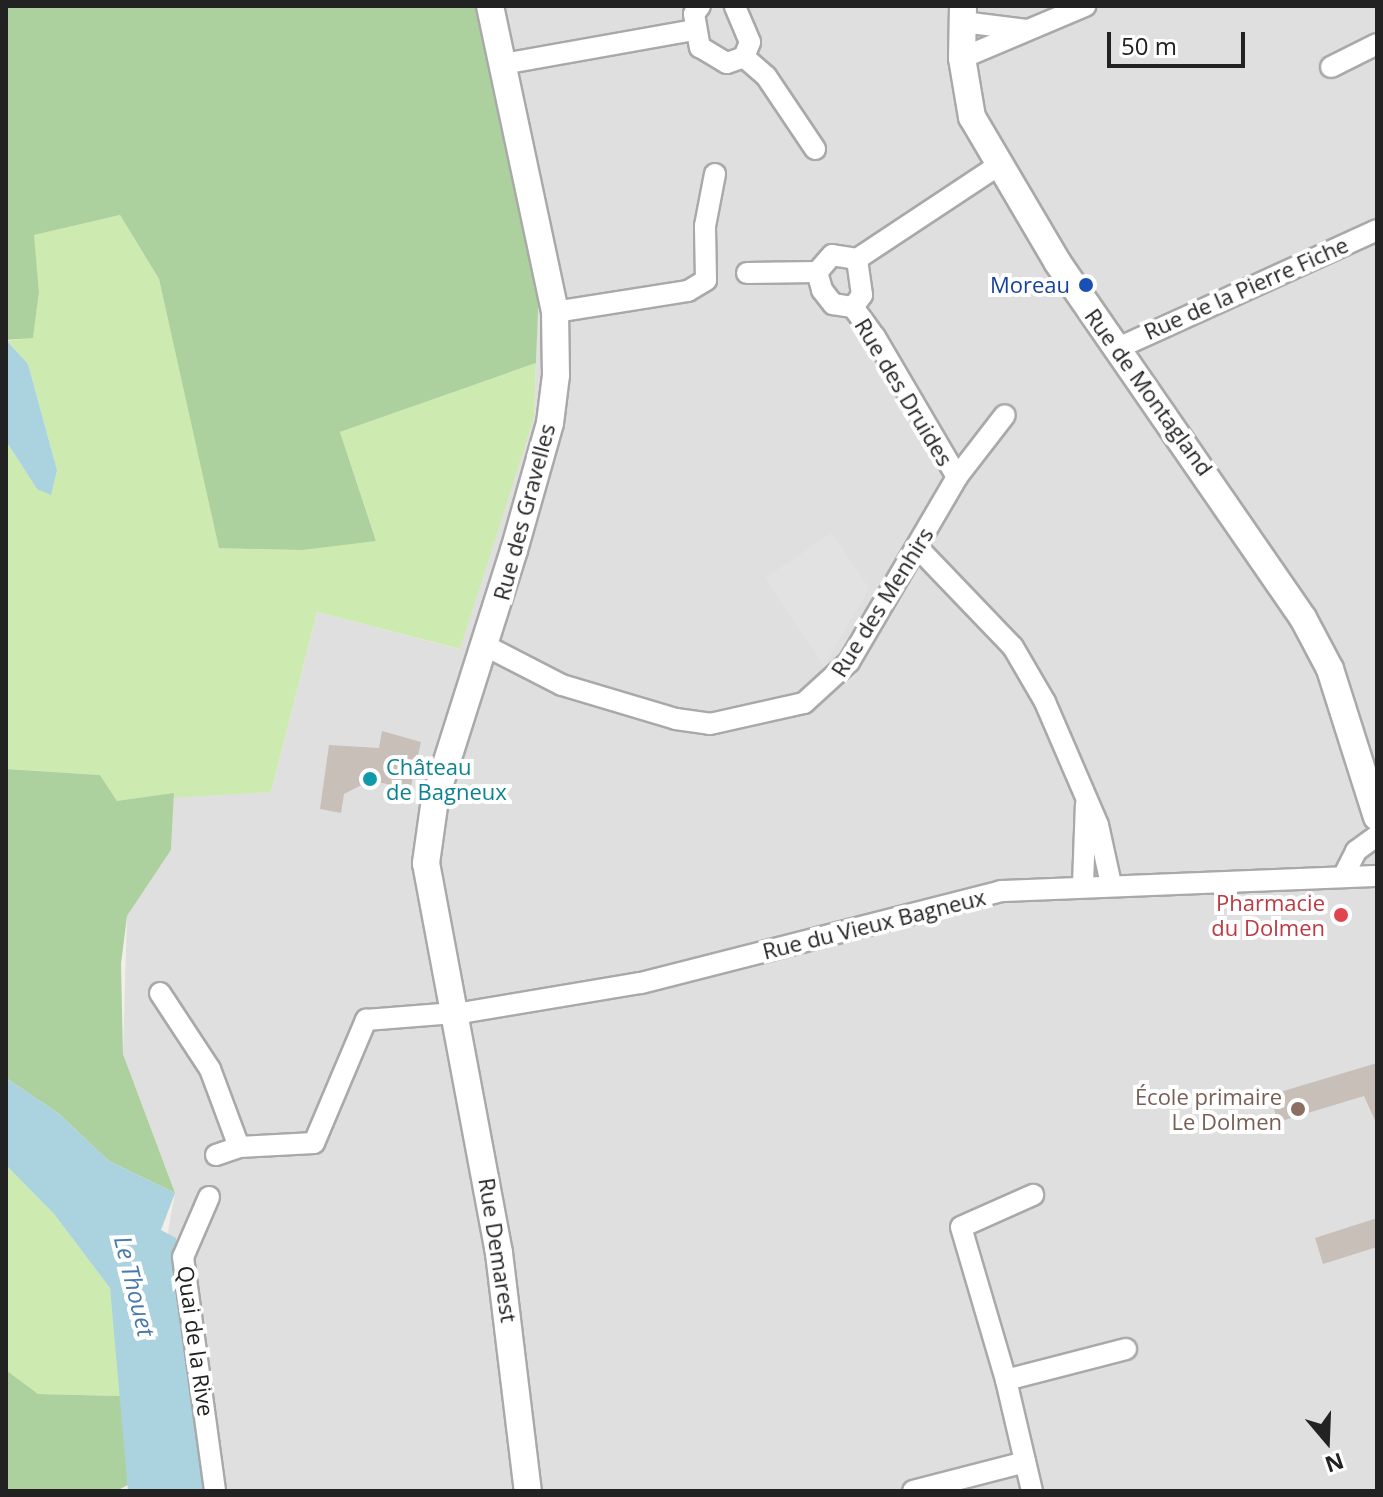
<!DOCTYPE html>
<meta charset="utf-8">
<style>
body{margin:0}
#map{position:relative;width:1383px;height:1497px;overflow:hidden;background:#f2efe9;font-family:"Open Sans",sans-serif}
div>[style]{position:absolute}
.residential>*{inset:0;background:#e0dfdf}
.grass>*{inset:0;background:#cdebb0}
.forest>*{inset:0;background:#add19e}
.parking>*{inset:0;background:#e2e2e2}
.water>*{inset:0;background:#aad3df}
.building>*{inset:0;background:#c7bfb8}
.roads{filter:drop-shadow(2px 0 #a9a9a9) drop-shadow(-2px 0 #a9a9a9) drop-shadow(0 2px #a9a9a9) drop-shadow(0 -2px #a9a9a9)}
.minor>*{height:20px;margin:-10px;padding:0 10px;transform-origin:10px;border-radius:10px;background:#fff}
.tertiary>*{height:26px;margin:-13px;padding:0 13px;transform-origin:13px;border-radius:13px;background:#fff}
.dots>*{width:22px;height:22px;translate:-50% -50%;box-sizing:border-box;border:4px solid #fff;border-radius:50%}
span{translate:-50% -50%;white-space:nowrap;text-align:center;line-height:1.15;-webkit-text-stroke:8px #fff;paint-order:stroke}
.transit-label{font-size:22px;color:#164399}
.right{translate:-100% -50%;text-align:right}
.street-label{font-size:22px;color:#222}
.culture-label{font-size:22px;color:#0d838f}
.left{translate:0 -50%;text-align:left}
.health-label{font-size:22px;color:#be3a42}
.education-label{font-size:22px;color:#785e54}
.water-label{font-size:24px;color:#4a7aab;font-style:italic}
.frame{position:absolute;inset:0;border:8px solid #222;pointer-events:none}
.north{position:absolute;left:1287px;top:1401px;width:80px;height:80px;-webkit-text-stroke:6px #fff;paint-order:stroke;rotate:161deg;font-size:22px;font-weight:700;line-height:32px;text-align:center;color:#222}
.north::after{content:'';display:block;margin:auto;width:28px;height:36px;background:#222;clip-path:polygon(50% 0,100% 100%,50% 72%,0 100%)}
.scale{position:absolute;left:1107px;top:32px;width:138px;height:36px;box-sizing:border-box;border:4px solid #222;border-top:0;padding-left:10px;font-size:24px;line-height:28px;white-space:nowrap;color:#222;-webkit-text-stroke:6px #fff;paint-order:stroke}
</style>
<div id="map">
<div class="residential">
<div style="clip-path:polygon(475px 6px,1377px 6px,1377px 1491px,194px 1491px,168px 1232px,175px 1193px,123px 1054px,127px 916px,171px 850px,174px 793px,271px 792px,317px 612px,459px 649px,534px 418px,539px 286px)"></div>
</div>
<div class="grass">
<div style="clip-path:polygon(120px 215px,159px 279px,220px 548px,376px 541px,340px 432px,536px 363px,534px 418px,460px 649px,317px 612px,271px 792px,117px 801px,100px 775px,6px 769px,6px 441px,37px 489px,57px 470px,28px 364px,7px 341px,33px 337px,39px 292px,33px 235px)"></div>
<div style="clip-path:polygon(6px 1165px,54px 1214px,110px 1288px,121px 1396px,37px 1394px,6px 1370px)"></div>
</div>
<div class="forest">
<div style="clip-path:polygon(6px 6px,475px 6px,539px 286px,536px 363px,340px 432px,376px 541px,302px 550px,219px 548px,159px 279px,120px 215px,34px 235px,39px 292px,33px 338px,6px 340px)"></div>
<div style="clip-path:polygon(6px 769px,100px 775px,117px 801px,174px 793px,171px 850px,127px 916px,121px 964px,123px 1054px,175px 1193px,109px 1161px,58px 1113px,6px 1078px)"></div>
<div style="clip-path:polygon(6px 1370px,38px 1394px,121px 1396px,128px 1485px,116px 1491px,6px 1491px)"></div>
</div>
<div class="parking">
<div style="clip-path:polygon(832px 533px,869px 588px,824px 666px,765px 578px)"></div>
</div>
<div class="water">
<div style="clip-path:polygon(6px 340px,28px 364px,57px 470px,51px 495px,37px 489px,6px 441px)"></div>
<div style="clip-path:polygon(6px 1078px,58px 1113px,109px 1161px,175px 1193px,161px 1230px,176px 1238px,207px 1491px,128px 1491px,110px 1288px,54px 1214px,6px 1165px)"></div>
</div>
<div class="building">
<div style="clip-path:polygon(382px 731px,421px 742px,410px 790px,371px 780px,344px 794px,341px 813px,320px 809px,329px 745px,379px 748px)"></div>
<div style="clip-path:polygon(1377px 1063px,1377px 1125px,1364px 1096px,1278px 1122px,1270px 1095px)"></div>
<div style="clip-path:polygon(1377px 1218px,1377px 1247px,1323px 1264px,1315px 1238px)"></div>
</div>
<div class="roads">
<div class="minor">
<div style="left:700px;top:6px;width:10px;rotate:127deg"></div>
<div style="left:694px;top:14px;width:34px;rotate:80deg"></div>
<div style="left:700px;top:47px;width:31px;rotate:31deg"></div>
<div style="left:727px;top:63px;width:18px;rotate:-19deg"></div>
<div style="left:744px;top:57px;width:16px;rotate:-68deg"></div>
<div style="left:750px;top:42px;width:39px;rotate:-113deg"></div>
<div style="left:963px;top:22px;width:64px;rotate:7.2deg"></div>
<div style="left:744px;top:57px;width:29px;rotate:41deg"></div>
<div style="left:766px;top:76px;width:88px;rotate:56.1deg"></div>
<div style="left:962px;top:58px;width:134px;rotate:-22.9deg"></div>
<div style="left:503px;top:64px;width:194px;rotate:-10.1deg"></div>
<div style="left:1331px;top:67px;width:51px;rotate:-26.6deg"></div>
<div style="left:857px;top:259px;width:170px;rotate:-33.5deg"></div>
<div style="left:747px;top:273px;width:70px;rotate:-0.8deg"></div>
<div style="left:853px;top:307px;width:15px;rotate:-53deg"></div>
<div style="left:862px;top:295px;width:36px;rotate:-98deg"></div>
<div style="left:857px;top:259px;width:25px;rotate:-171deg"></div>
<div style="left:832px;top:255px;width:23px;rotate:131deg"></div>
<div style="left:817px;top:272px;width:19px;rotate:74deg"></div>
<div style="left:822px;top:290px;width:18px;rotate:52deg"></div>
<div style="left:833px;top:304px;width:20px;rotate:9deg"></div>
<div style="left:853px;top:307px;width:37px;rotate:54deg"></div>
<div style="left:875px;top:337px;width:162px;rotate:59.6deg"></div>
<div style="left:555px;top:312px;width:135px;rotate:-9deg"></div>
<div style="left:688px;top:291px;width:21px;rotate:-31deg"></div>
<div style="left:706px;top:280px;width:54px;rotate:-91.1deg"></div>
<div style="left:705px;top:226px;width:53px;rotate:-79.1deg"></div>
<div style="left:1116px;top:349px;width:287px;rotate:-24.5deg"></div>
<div style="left:918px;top:548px;width:137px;rotate:46.2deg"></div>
<div style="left:1013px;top:647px;width:64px;rotate:59.8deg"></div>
<div style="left:1045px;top:702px;width:134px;rotate:66.7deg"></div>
<div style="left:1098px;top:825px;width:60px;rotate:77.6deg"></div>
<div style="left:486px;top:646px;width:85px;rotate:27.2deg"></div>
<div style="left:562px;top:685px;width:119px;rotate:16.6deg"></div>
<div style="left:676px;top:719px;width:34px;rotate:8deg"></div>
<div style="left:710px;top:724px;width:96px;rotate:-12.6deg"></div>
<div style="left:804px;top:703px;width:61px;rotate:-42.3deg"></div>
<div style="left:849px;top:662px;width:214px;rotate:-59.7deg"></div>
<div style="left:957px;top:477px;width:78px;rotate:-52.3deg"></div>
<div style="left:1345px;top:873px;width:25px;rotate:-63deg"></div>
<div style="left:1356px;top:851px;width:26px;rotate:-36deg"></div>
<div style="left:1083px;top:884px;width:80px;rotate:-87.9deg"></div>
<div style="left:160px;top:993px;width:91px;rotate:56.7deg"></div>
<div style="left:210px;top:1069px;width:83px;rotate:69.6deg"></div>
<div style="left:216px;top:1155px;width:24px;rotate:-19deg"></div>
<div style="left:239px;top:1147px;width:75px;rotate:-3.1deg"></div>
<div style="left:314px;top:1143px;width:134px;rotate:-67.1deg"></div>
<div style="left:366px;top:1020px;width:101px;rotate:-4.5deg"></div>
<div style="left:467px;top:1012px;width:176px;rotate:-9.5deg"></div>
<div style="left:641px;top:983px;width:372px;rotate:-14.3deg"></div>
<div style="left:1001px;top:891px;width:376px;rotate:-2.3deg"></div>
<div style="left:209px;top:1197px;width:65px;rotate:113.4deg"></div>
<div style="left:183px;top:1257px;width:236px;rotate:82.2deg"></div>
<div style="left:1006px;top:1380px;width:159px;rotate:-106.4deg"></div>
<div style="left:961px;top:1227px;width:79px;rotate:-24deg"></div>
<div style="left:913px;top:1491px;width:116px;rotate:-14.5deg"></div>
<div style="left:1032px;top:1491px;width:114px;rotate:-103.2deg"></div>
<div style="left:1006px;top:1380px;width:124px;rotate:-14.5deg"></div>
</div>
<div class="tertiary">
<div style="left:490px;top:6px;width:313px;rotate:78deg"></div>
<div style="left:555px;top:312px;width:63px;rotate:89.1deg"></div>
<div style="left:556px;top:375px;width:48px;rotate:97.1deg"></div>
<div style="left:550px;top:423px;width:132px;rotate:105.8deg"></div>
<div style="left:514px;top:550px;width:261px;rotate:107.6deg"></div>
<div style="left:435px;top:799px;width:65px;rotate:98deg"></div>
<div style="left:426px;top:863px;width:397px;rotate:79.4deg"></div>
<div style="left:499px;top:1253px;width:240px;rotate:83.1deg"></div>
<div style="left:963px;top:6px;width:52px;rotate:91.1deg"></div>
<div style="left:962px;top:58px;width:60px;rotate:80.4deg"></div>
<div style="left:972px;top:117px;width:169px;rotate:59.5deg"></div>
<div style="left:1058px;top:263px;width:431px;rotate:55.4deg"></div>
<div style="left:1303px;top:618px;width:58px;rotate:62.1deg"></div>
<div style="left:1330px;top:669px;width:155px;rotate:72.4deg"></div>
</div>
</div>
<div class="dots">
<div style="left:1086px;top:285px;background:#1a4fb4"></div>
<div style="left:370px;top:779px;background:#0f9aa8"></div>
<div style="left:1341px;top:915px;background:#e0444e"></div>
<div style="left:1298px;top:1109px;background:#8d6e63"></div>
</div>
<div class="transit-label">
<span class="right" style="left:1070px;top:285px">Moreau</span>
</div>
<div class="street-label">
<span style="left:1246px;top:288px;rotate:-24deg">Rue de la Pierre Fiche</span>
<span style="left:904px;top:392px;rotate:59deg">Rue des Druides</span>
<span style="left:1149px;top:392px;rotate:54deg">Rue de Montagland</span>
<span style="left:524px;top:512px;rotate:-75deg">Rue des Gravelles</span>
<span style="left:882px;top:602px;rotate:-58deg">Rue des Menhirs</span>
<span style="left:874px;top:924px;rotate:-14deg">Rue du Vieux Bagneux</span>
<span style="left:498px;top:1250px;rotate:81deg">Rue Demarest</span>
<span style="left:196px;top:1341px;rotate:82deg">Quai de la Rive</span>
</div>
<div class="culture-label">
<span class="left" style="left:386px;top:779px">Château<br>de Bagneux</span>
</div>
<div class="health-label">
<span class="right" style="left:1325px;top:915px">Pharmacie<br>du Dolmen</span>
</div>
<div class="education-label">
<span class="right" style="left:1282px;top:1109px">École primaire<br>Le Dolmen</span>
</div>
<div class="water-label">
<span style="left:135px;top:1286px;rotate:76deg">Le Thouet</span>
</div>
<div class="frame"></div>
<div class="north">N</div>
<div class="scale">50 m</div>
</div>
